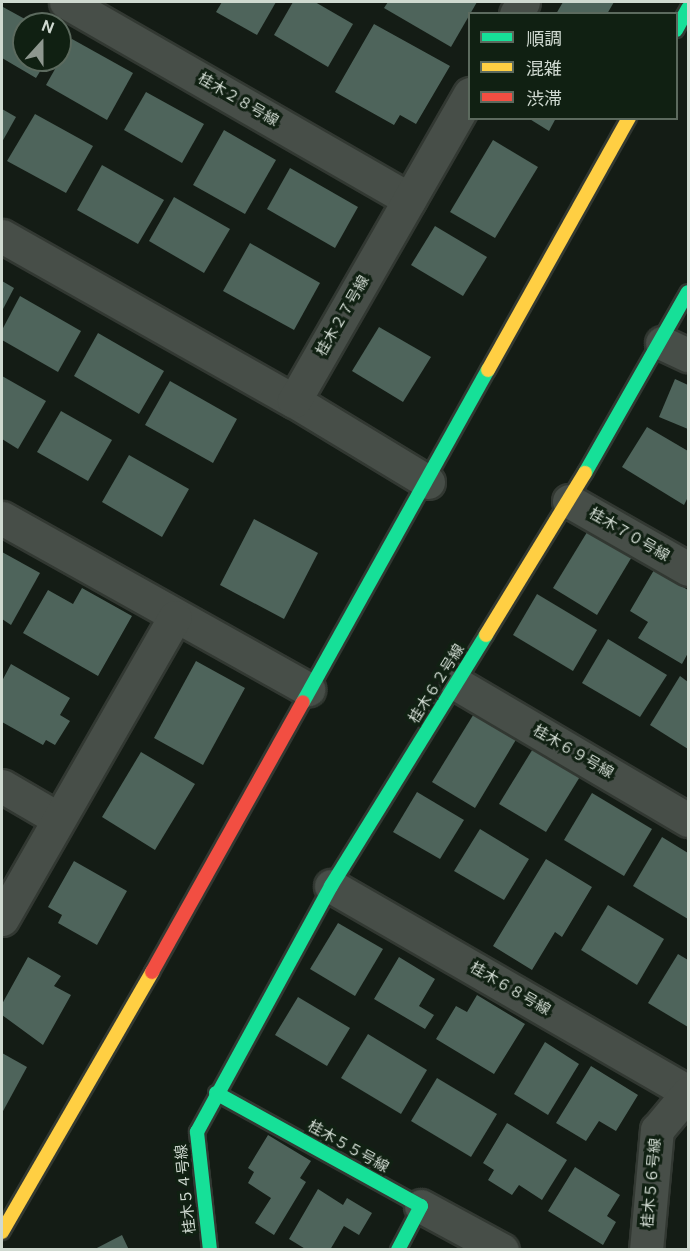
<!DOCTYPE html>
<meta charset="utf-8">
<style>
body{margin:0}
#map{position:relative;width:690px;height:1251px;overflow:hidden;background:#141c15;font-family:"DM Sans","Noto Sans JP",sans-serif}
div>[style]{position:absolute}
.building>*{inset:0;background:#4e645b}
.roads{filter:drop-shadow(2px 0 #323832) drop-shadow(-2px 0 #323832) drop-shadow(0 2px #323832) drop-shadow(0 -2px #323832)}
.street>*{height:33px;margin:-16.5px;padding:0 16.5px;transform-origin:16.5px;border-radius:16.5px;background:#474e48}
.fast>*{height:14px;margin:-7px;padding:0 7px;transform-origin:7px;border-radius:7px;background:#16e098}
.slow>*{height:14px;margin:-7px;padding:0 7px;transform-origin:7px;border-radius:7px;background:#ffcf43}
.jam>*{height:14px;margin:-7px;padding:0 7px;transform-origin:7px;border-radius:7px;background:#f24e42}
span{translate:-50% -50%;white-space:nowrap;text-align:center;line-height:1.15;-webkit-text-stroke:6px #102012;paint-order:stroke}
.street-label{font-size:15px;color:#cfd9d0}
.frame{position:absolute;inset:0;border:3px solid #cfd9d0;pointer-events:none}
.legend{position:absolute;left:468px;top:12px;width:210px;height:108px;box-sizing:border-box;background:#102012;border:2px solid #5c6a5e;margin:0;padding:8px 10px;list-style:none;font-size:18px;color:#cfd9d0}
.legend li{display:flex;align-items:center;gap:12px;height:30px}
.legend b{width:30px;border:2px solid #5c6a5e}
.north{position:absolute;left:12px;top:12px;width:60px;height:60px;box-sizing:border-box;background:#102012;border:2px solid #5c6a5e;border-radius:50%;rotate:21deg;font-size:16px;font-weight:700;line-height:24px;text-align:center;color:#cfd9d0}
.north::after{content:'';display:block;margin:auto;width:21px;height:27px;background:#8e978f;clip-path:polygon(50% 0,100% 100%,50% 72%,0 100%)}
</style>
<div id="map">
<div class="building">
<div style="clip-path:polygon(222px 2px,276px 2px,257px 35px,216px 12px)"></div>
<div style="clip-path:polygon(293px 2px,315px 2px,353px 24px,328px 67px,274px 35px)"></div>
<div style="clip-path:polygon(388px 2px,477px 2px,451px 47px,384px 8px)"></div>
<div style="clip-path:polygon(563px 2px,614px 2px,607px 14px,556px 14px)"></div>
<div style="clip-path:polygon(3px 7px,34px 24px,24px 24px,24px 60px,47px 60px,36px 78px,2px 58px)"></div>
<div style="clip-path:polygon(374px 24px,450px 66px,416px 124px,400px 115px,394px 125px,335px 92px)"></div>
<div style="clip-path:polygon(72px 39px,133px 73px,107px 120px,46px 85px)"></div>
<div style="clip-path:polygon(146px 92px,204px 124px,182px 163px,124px 130px)"></div>
<div style="clip-path:polygon(2px 109px,16px 117px,2px 142px)"></div>
<div style="clip-path:polygon(35px 114px,93px 146px,66px 193px,7px 161px)"></div>
<div style="clip-path:polygon(528px 118px,556px 118px,549px 131px)"></div>
<div style="clip-path:polygon(224px 130px,276px 160px,245px 214px,193px 185px)"></div>
<div style="clip-path:polygon(493px 140px,538px 167px,495px 238px,450px 212px)"></div>
<div style="clip-path:polygon(102px 165px,164px 200px,138px 244px,77px 210px)"></div>
<div style="clip-path:polygon(290px 168px,358px 207px,335px 248px,267px 209px)"></div>
<div style="clip-path:polygon(174px 197px,230px 229px,204px 273px,149px 241px)"></div>
<div style="clip-path:polygon(435px 226px,487px 257px,463px 296px,411px 265px)"></div>
<div style="clip-path:polygon(250px 243px,320px 283px,294px 330px,223px 291px)"></div>
<div style="clip-path:polygon(2px 281px,14px 288px,2px 311px)"></div>
<div style="clip-path:polygon(20px 296px,81px 331px,58px 372px,2px 340px,2px 330px)"></div>
<div style="clip-path:polygon(379px 327px,431px 357px,403px 402px,352px 371px)"></div>
<div style="clip-path:polygon(98px 333px,164px 371px,139px 414px,74px 376px)"></div>
<div style="clip-path:polygon(2px 376px,46px 401px,18px 449px,2px 439px)"></div>
<div style="clip-path:polygon(675px 379px,688px 385px,688px 429px,659px 417px)"></div>
<div style="clip-path:polygon(170px 381px,237px 419px,213px 463px,145px 425px)"></div>
<div style="clip-path:polygon(61px 411px,112px 440px,88px 481px,37px 452px)"></div>
<div style="clip-path:polygon(647px 427px,688px 451px,688px 497px,684px 505px,622px 467px)"></div>
<div style="clip-path:polygon(129px 455px,189px 489px,162px 537px,102px 502px)"></div>
<div style="clip-path:polygon(254px 519px,318px 553px,284px 619px,220px 585px)"></div>
<div style="clip-path:polygon(592px 524px,636px 550px,597px 615px,553px 588px)"></div>
<div style="clip-path:polygon(2px 552px,40px 573px,11px 625px,2px 619px)"></div>
<div style="clip-path:polygon(654px 570px,688px 590px,688px 653px,682px 664px,638px 638px,648px 622px,630px 611px)"></div>
<div style="clip-path:polygon(82px 588px,132px 616px,98px 676px,23px 633px,48px 590px,73px 604px)"></div>
<div style="clip-path:polygon(537px 594px,597px 630px,573px 671px,513px 635px)"></div>
<div style="clip-path:polygon(608px 639px,667px 675px,640px 717px,582px 683px)"></div>
<div style="clip-path:polygon(196px 661px,245px 688px,203px 765px,154px 738px)"></div>
<div style="clip-path:polygon(11px 664px,70px 698px,60px 715px,70px 721px,55px 745px,46px 740px,43px 745px,2px 722px,2px 681px)"></div>
<div style="clip-path:polygon(680px 676px,688px 682px,688px 749px,650px 725px)"></div>
<div style="clip-path:polygon(475px 712px,517px 738px,475px 808px,432px 782px)"></div>
<div style="clip-path:polygon(534px 747px,581px 775px,546px 832px,499px 804px)"></div>
<div style="clip-path:polygon(141px 752px,195px 784px,155px 850px,102px 817px)"></div>
<div style="clip-path:polygon(417px 792px,464px 820px,440px 859px,393px 832px)"></div>
<div style="clip-path:polygon(592px 793px,652px 829px,624px 876px,564px 840px)"></div>
<div style="clip-path:polygon(480px 829px,529px 859px,504px 900px,454px 871px)"></div>
<div style="clip-path:polygon(662px 837px,688px 853px,688px 919px,633px 886px)"></div>
<div style="clip-path:polygon(546px 859px,592px 887px,562px 937px,555px 932px,532px 970px,493px 946px)"></div>
<div style="clip-path:polygon(74px 861px,127px 891px,97px 945px,58px 923px,62px 915px,48px 907px)"></div>
<div style="clip-path:polygon(608px 905px,664px 939px,637px 985px,581px 950px)"></div>
<div style="clip-path:polygon(338px 923px,383px 949px,355px 996px,310px 969px)"></div>
<div style="clip-path:polygon(678px 954px,688px 960px,688px 1027px,648px 1003px)"></div>
<div style="clip-path:polygon(28px 957px,61px 976px,54px 986px,71px 995px,43px 1045px,2px 1015px,2px 1004px)"></div>
<div style="clip-path:polygon(399px 957px,435px 979px,419px 1006px,434px 1015px,425px 1029px,374px 999px)"></div>
<div style="clip-path:polygon(477px 995px,525px 1024px,494px 1074px,436px 1039px,456px 1006px,467px 1012px)"></div>
<div style="clip-path:polygon(298px 997px,350px 1028px,327px 1066px,275px 1035px)"></div>
<div style="clip-path:polygon(368px 1034px,427px 1070px,401px 1114px,341px 1078px)"></div>
<div style="clip-path:polygon(545px 1042px,579px 1064px,548px 1115px,514px 1094px)"></div>
<div style="clip-path:polygon(2px 1053px,27px 1067px,2px 1113px)"></div>
<div style="clip-path:polygon(591px 1066px,638px 1095px,616px 1131px,599px 1121px,586px 1141px,556px 1123px)"></div>
<div style="clip-path:polygon(437px 1078px,497px 1114px,471px 1157px,411px 1121px)"></div>
<div style="clip-path:polygon(507px 1123px,567px 1160px,542px 1200px,519px 1185px,512px 1195px,488px 1180px,494px 1170px,483px 1163px)"></div>
<div style="clip-path:polygon(268px 1135px,311px 1161px,300px 1178px,306px 1182px,274px 1235px,255px 1223px,271px 1198px,248px 1183px,254px 1172px,248px 1168px)"></div>
<div style="clip-path:polygon(575px 1167px,620px 1195px,607px 1216px,616px 1222px,603px 1245px,548px 1211px)"></div>
<div style="clip-path:polygon(318px 1189px,343px 1205px,347px 1198px,372px 1213px,359px 1235px,344px 1226px,330px 1250px,307px 1250px,289px 1239px)"></div>
<div style="clip-path:polygon(122px 1235px,129px 1250px,93px 1250px)"></div>
</div>
<div class="roads">
<div class="street">
<div style="left:66px;top:2px;width:396px;rotate:29.9deg"></div>
<div style="left:516px;top:14px;width:14px;rotate:-60deg"></div>
<div style="left:2px;top:236px;width:335px;rotate:29.5deg"></div>
<div style="left:662px;top:343px;width:29px;rotate:25deg"></div>
<div style="left:428px;top:482px;width:157px;rotate:-148.8deg"></div>
<div style="left:294px;top:401px;width:354px;rotate:-60.2deg"></div>
<div style="left:569px;top:501px;width:137px;rotate:29.7deg"></div>
<div style="left:2px;top:518px;width:351px;rotate:29.2deg"></div>
<div style="left:457px;top:684px;width:268px;rotate:30.5deg"></div>
<div style="left:2px;top:786px;width:64px;rotate:30.2deg"></div>
<div style="left:331px;top:886px;width:412px;rotate:30deg"></div>
<div style="left:2px;top:919px;width:348px;rotate:-60.2deg"></div>
<div style="left:421px;top:1206px;width:92px;rotate:28.5deg"></div>
<div style="left:646px;top:1250px;width:121px;rotate:-84.8deg"></div>
<div style="left:657px;top:1130px;width:48px;rotate:-50deg"></div>
</div>
<div class="fast">
<div style="left:676px;top:30px;width:25px;rotate:-61deg"></div>
<div style="left:585px;top:473px;width:208px;rotate:-60.4deg"></div>
<div style="left:303px;top:702px;width:380px;rotate:-60.9deg"></div>
<div style="left:216px;top:1093px;width:234px;rotate:28.9deg"></div>
<div style="left:421px;top:1206px;width:50px;rotate:117.6deg"></div>
<div style="left:210px;top:1250px;width:119px;rotate:-96.3deg"></div>
<div style="left:197px;top:1132px;width:280px;rotate:-61.4deg"></div>
<div style="left:331px;top:886px;width:295px;rotate:-58.3deg"></div>
</div>
<div class="slow">
<div style="left:488px;top:370px;width:289px;rotate:-60.8deg"></div>
<div style="left:486px;top:635px;width:190px;rotate:-58.6deg"></div>
<div style="left:2px;top:1232px;width:300px;rotate:-60deg"></div>
</div>
<div class="jam">
<div style="left:152px;top:972px;width:309px;rotate:-60.8deg"></div>
</div>
</div>
<div class="street-label">
<span style="left:238px;top:100px;rotate:30deg">桂木２８号線</span>
<span style="left:343px;top:316px;rotate:-60deg">桂木２７号線</span>
<span style="left:629px;top:535px;rotate:30deg">桂木７０号線</span>
<span style="left:437px;top:684px;rotate:-58deg">桂木６２号線</span>
<span style="left:573px;top:752px;rotate:30deg">桂木６９号線</span>
<span style="left:510px;top:989px;rotate:30deg">桂木６８号線</span>
<span style="left:348px;top:1147px;rotate:29deg">桂木５５号線</span>
<span style="left:652px;top:1183px;rotate:-85deg">桂木５６号線</span>
<span style="left:186px;top:1189px;rotate:-96deg">桂木５４号線</span>
</div>
<div class="frame"></div>
<ul class="legend">
<li><b style="height:8px;background:#16e098"></b>順調</li>
<li><b style="height:8px;background:#ffcf43"></b>混雑</li>
<li><b style="height:8px;background:#f24e42"></b>渋滞</li>
</ul>
<div class="north">N</div>
</div>
